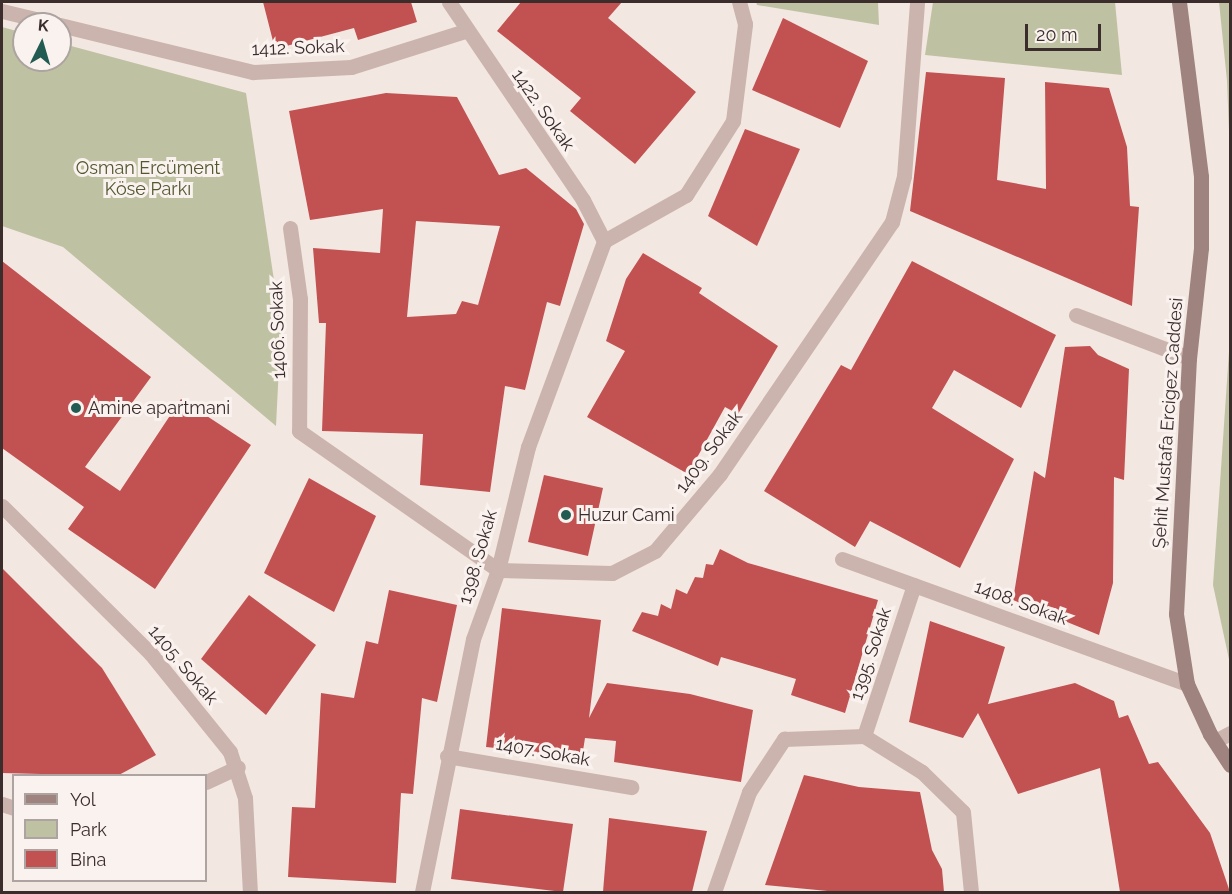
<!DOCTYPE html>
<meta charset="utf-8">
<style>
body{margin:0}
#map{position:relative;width:1232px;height:894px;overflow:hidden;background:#f3e7e2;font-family:Raleway,sans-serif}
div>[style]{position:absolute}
.green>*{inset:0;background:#bfc2a2}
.building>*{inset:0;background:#c25251}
.pedestrian>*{height:15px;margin:-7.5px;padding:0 7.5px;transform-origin:7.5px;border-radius:7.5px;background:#cbb4ad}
.minor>*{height:15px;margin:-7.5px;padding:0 7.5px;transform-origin:7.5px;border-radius:7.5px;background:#cbb4ad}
.tertiary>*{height:15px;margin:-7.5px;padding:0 7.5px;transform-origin:7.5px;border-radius:7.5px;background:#cbb4ad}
.secondary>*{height:15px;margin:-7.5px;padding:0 7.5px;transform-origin:7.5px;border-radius:7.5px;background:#9f837f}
.dots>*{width:16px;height:16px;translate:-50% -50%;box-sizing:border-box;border:3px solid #faf2ee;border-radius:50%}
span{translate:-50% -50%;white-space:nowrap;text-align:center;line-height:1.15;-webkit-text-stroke:6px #faf2ee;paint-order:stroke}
.street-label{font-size:18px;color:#3a2d2c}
.park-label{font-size:18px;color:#525830}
.poi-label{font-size:18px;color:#3a2d2c}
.left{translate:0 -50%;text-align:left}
.frame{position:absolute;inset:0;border:3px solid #3a2d2c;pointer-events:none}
.legend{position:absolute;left:12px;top:774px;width:195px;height:108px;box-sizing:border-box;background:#faf2ee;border:2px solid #ada3a0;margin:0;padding:8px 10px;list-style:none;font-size:18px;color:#3a2d2c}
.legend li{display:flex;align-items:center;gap:12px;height:30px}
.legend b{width:30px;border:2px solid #ada3a0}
.north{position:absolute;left:12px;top:12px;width:60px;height:60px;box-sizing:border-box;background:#faf2ee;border:2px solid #ada3a0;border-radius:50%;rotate:5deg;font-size:16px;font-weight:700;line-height:24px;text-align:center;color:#3a2d2c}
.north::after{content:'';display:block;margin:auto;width:21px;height:27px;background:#225b51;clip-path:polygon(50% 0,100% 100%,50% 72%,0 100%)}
.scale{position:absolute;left:1025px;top:24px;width:76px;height:27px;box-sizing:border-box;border:3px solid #3a2d2c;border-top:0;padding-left:8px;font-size:18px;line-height:21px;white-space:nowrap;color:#3a2d2c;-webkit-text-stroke:4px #faf2ee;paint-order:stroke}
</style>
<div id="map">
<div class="green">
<div style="clip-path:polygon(756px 2px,878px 2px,879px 25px,757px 5px)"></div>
<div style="clip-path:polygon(933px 2px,1115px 2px,1122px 75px,925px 55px)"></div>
<div style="clip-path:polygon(1219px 2px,1230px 2px,1230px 156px,1227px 81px)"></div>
<div style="clip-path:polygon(2px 27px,24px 33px,24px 60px,60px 60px,60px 43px,246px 93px,281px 327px,276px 426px,63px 247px,2px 226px)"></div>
<div style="clip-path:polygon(1230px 337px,1230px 664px,1213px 585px)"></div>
</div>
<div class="building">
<div style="clip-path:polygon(263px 2px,411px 2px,417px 22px,358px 40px,354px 28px,275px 49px)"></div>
<div style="clip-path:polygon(521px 2px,622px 2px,608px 18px,696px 92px,635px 164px,570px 111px,581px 98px,497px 31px)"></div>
<div style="clip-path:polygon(783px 18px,868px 61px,840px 128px,752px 90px)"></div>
<div style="clip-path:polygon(926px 72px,1005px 78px,997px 180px,1046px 189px,1045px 82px,1109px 88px,1127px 147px,1130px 206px,1139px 207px,1132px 306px,910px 211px)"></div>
<div style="clip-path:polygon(evenodd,386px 93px,457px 97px,499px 175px,526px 168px,576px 209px,584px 224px,560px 306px,547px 302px,525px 390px,505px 386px,490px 492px,420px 485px,423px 434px,322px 431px,326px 323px,319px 323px,313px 248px,380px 253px,383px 209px,310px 220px,289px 111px,386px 93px,416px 221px,500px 226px,478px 305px,462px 301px,456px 314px,407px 317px,416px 221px)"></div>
<div style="clip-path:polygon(745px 129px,800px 149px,757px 246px,708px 216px)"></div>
<div style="clip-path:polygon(643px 253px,702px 288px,699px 293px,778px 346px,738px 414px,725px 407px,688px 474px,587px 417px,625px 351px,606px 341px,626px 279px)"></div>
<div style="clip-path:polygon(2px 261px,151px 377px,85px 467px,120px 491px,181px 399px,251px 445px,155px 589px,68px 529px,84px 507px,2px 448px)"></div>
<div style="clip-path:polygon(912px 261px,1056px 335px,1021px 408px,954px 370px,932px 408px,1014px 459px,960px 568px,870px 521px,855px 547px,764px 491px,841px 365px,851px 370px)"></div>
<div style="clip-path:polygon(1090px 346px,1098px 355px,1129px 369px,1124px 480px,1114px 477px,1113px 583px,1099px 635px,1013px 600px,1034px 471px,1045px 478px,1065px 347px)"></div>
<div style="clip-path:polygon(544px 475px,603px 488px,588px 556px,528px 542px)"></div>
<div style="clip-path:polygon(309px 478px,376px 516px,334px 612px,264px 573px)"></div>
<div style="clip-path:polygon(720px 549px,748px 563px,878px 600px,845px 713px,791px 695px,796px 679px,721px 657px,718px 666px,632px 631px,642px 612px,658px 616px,661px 604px,671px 609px,676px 589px,687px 594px,695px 577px,703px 578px,706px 564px,713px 565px)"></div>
<div style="clip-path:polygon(2px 568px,102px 668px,156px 755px,117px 776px,2px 773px)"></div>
<div style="clip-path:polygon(389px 590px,457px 605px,437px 702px,422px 698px,413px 794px,401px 793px,396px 883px,288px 877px,292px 807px,315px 808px,321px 693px,354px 698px,366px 641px,378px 644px)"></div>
<div style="clip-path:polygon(249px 595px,316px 645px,266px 715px,201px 659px)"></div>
<div style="clip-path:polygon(502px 608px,601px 620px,589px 718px,607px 683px,690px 694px,753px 710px,741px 782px,614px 762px,616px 741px,585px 738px,582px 757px,486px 747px)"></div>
<div style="clip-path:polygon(930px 621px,1005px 647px,988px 704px,1075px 683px,1114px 701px,1119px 718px,1128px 715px,1149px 764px,1158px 762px,1210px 833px,1230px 892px,1120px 892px,1100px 768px,1018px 794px,978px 713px,963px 738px,909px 722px)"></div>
<div style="clip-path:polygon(804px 775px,859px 787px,920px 792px,932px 850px,942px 869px,944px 892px,838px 892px,765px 885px)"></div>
<div style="clip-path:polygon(460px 809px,573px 824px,563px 892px,451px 879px)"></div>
<div style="clip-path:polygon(609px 818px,707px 831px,692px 892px,603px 892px)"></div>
</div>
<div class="pedestrian">
<div style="left:1215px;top:741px;width:17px;rotate:-28deg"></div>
</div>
<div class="minor">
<div style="left:2px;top:11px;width:56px;rotate:13.5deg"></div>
<div style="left:60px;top:25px;width:199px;rotate:13.7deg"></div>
<div style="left:253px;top:72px;width:98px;rotate:-2.9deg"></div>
<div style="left:351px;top:67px;width:120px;rotate:-17.5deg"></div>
<div style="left:290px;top:228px;width:72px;rotate:82deg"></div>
<div style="left:300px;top:299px;width:132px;rotate:90.4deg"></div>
<div style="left:299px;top:431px;width:243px;rotate:34.9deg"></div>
<div style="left:498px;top:570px;width:114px;rotate:1.5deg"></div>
<div style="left:612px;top:573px;width:48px;rotate:-27.1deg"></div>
<div style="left:655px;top:551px;width:101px;rotate:-49.8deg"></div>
<div style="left:720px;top:474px;width:305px;rotate:-55.7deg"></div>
<div style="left:892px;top:222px;width:48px;rotate:-75.4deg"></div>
<div style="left:904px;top:176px;width:174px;rotate:-85.7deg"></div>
<div style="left:1076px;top:315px;width:121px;rotate:20.8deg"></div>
<div style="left:2px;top:506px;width:210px;rotate:44.8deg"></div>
<div style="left:151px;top:654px;width:126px;rotate:51.1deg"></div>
<div style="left:230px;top:752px;width:48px;rotate:71.9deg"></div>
<div style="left:245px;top:798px;width:94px;rotate:87deg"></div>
<div style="left:842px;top:559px;width:367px;rotate:19.9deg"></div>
<div style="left:864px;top:736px;width:68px;rotate:31.8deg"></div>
<div style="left:922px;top:772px;width:57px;rotate:44.3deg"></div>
<div style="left:963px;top:812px;width:80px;rotate:84.3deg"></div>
<div style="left:864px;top:736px;width:159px;rotate:-71.7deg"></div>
<div style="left:447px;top:756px;width:187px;rotate:9.6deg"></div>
<div style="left:206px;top:782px;width:35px;rotate:-25deg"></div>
<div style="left:2px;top:804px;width:13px;rotate:18deg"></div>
<div style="left:422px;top:892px;width:258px;rotate:-78.6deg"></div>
<div style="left:473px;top:639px;width:73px;rotate:-70.1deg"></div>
<div style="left:498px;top:570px;width:127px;rotate:-76.3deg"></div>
<div style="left:528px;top:447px;width:220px;rotate:-69.7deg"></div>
<div style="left:604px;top:241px;width:94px;rotate:-29.3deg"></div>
<div style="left:686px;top:195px;width:88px;rotate:-57.6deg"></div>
<div style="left:733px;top:121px;width:98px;rotate:-82.9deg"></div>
<div style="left:745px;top:24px;width:23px;rotate:-105deg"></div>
<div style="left:714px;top:892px;width:106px;rotate:-70.7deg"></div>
<div style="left:749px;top:792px;width:64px;rotate:-56.6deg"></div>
<div style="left:784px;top:739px;width:80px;rotate:-2.1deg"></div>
</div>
<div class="tertiary">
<div style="left:449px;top:2px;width:239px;rotate:55.9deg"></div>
<div style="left:583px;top:200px;width:46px;rotate:62.9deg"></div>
</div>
<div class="secondary">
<div style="left:1179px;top:2px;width:176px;rotate:82.8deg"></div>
<div style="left:1201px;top:177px;width:71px;rotate:90deg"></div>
<div style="left:1201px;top:248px;width:111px;rotate:96.2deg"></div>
<div style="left:1189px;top:358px;width:256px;rotate:92.9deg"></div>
<div style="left:1176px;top:614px;width:71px;rotate:81.1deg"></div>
<div style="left:1187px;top:684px;width:55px;rotate:65.3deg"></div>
<div style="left:1210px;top:734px;width:37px;rotate:57deg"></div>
</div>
<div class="dots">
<div style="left:76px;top:408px;background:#225b51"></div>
<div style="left:566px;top:515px;background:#225b51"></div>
</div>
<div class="street-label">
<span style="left:298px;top:48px;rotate:-2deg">1412. Sokak</span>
<span style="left:543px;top:110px;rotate:55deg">1422. Sokak</span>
<span style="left:278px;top:330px;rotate:-92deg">1406. Sokak</span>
<span style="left:1168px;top:423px;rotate:-86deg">Şehit Mustafa Ercigez Caddesi</span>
<span style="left:709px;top:452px;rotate:-53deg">1409. Sokak</span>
<span style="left:478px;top:557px;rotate:-74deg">1398. Sokak</span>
<span style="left:1021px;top:603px;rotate:20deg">1408. Sokak</span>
<span style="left:871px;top:654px;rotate:-72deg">1395. Sokak</span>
<span style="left:183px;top:665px;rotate:50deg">1405. Sokak</span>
<span style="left:543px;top:752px;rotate:10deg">1407. Sokak</span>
</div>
<div class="park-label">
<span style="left:148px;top:179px">Osman Ercüment<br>Köse Parkı</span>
</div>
<div class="poi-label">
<span class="left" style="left:88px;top:408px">Amine apartmani</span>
<span class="left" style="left:578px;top:515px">Huzur Cami</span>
</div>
<div class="frame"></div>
<ul class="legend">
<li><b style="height:8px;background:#9f837f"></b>Yol</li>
<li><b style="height:16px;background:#bfc2a2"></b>Park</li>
<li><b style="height:16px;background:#c25251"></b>Bina</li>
</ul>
<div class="north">K</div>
<div class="scale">20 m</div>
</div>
